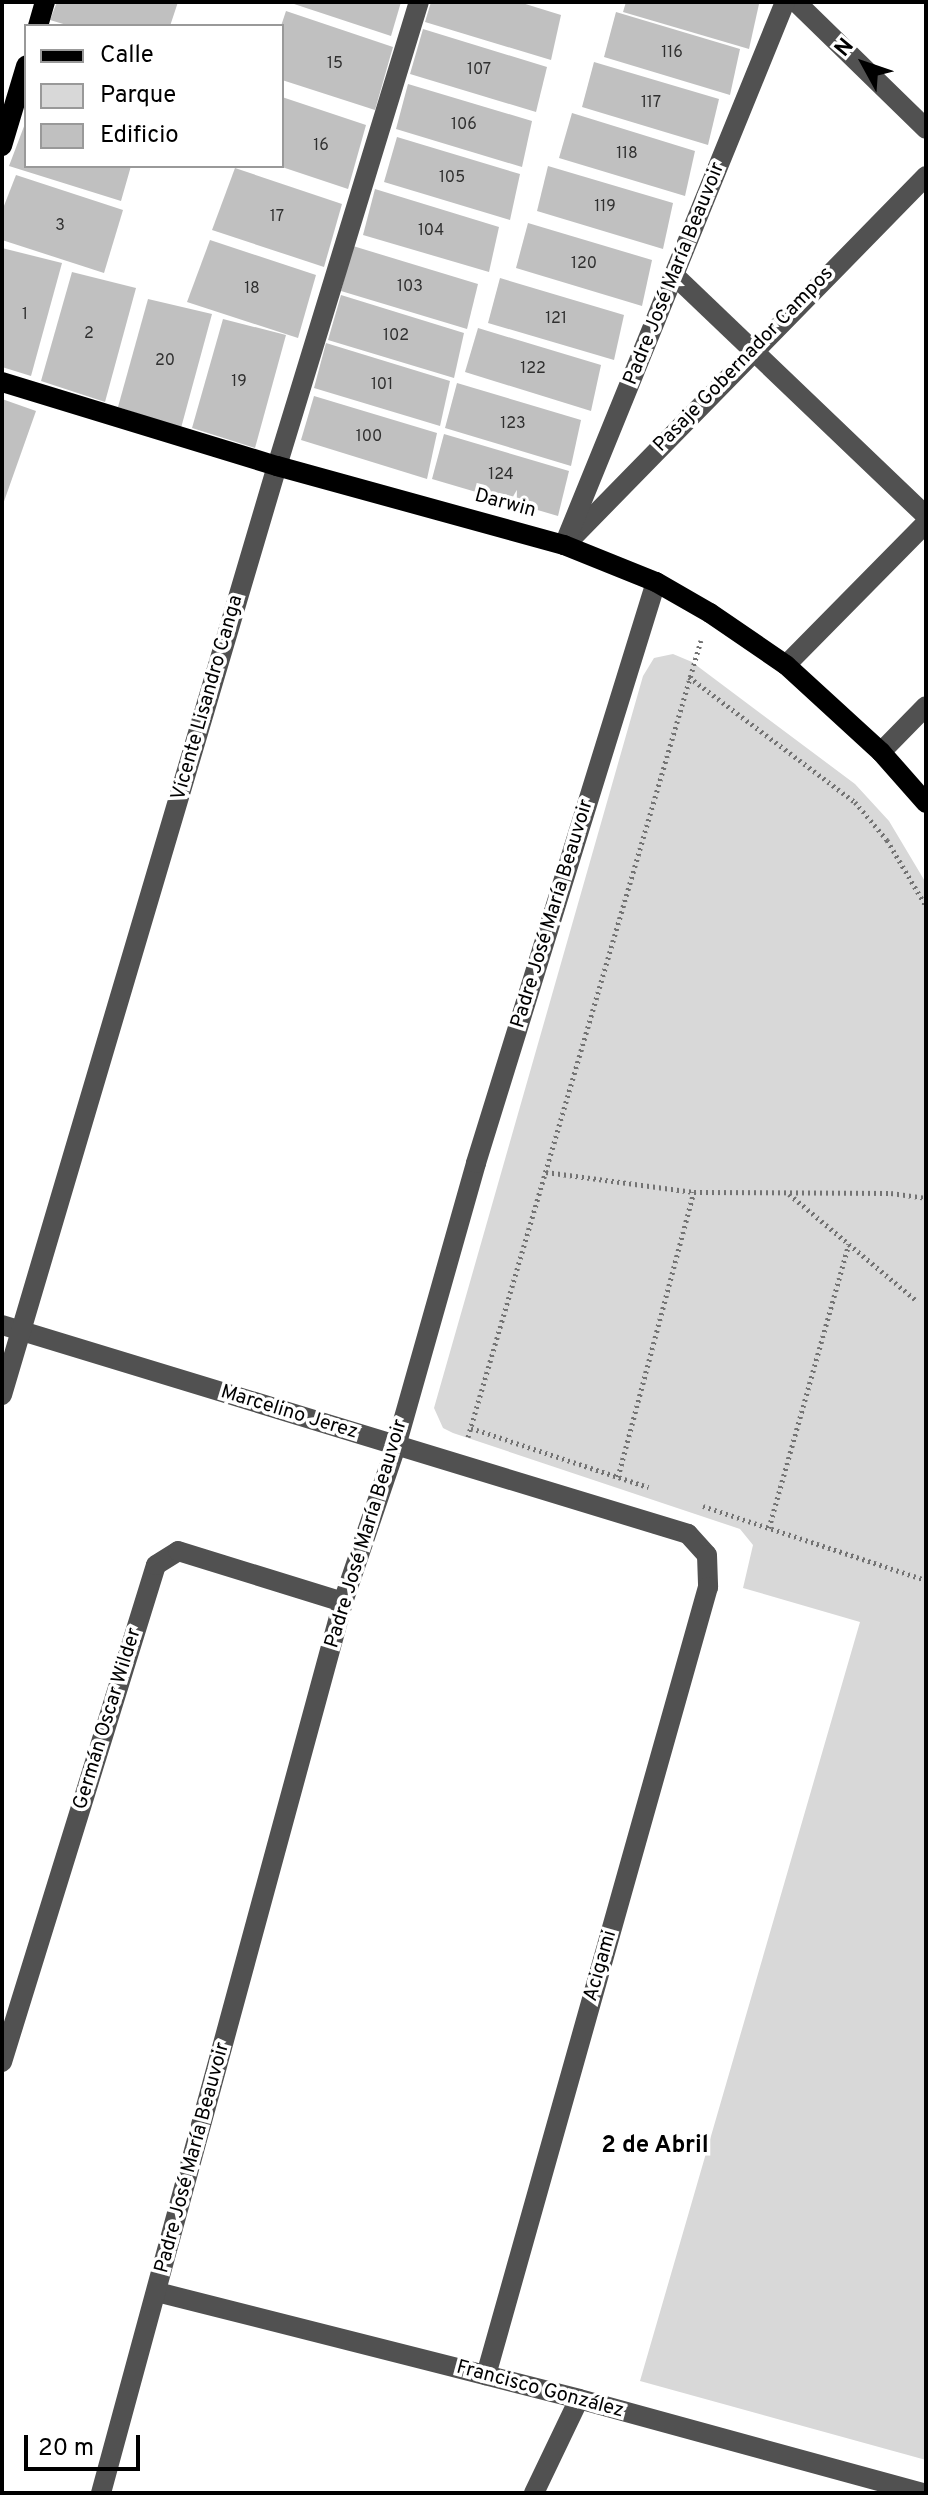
<!DOCTYPE html>
<meta charset="utf-8">
<style>
body{margin:0}
#map{position:relative;width:928px;height:2495px;overflow:hidden;background:#fff;font-family:Overpass,sans-serif}
div>[style]{position:absolute}
.green>*{inset:0;background:#d8d8d8}
.building>*{inset:0;background:#c0c0c0}
.path>*{height:5px;margin-top:-2.5px;transform-origin:0;background:repeating-linear-gradient(90deg,#737373 0 2px,transparent 0 6px)}
.minor>*{height:20px;margin:-10px;padding:0 10px;transform-origin:10px;border-radius:10px;background:#515151}
.major>*{height:20px;margin:-10px;padding:0 10px;transform-origin:10px;border-radius:10px;background:#000}
span{translate:-50% -50%;white-space:nowrap;text-align:center;line-height:1.15;-webkit-text-stroke:7px #fff;paint-order:stroke}
.number-label{font-size:16px;color:#303030}
.number-label span{-webkit-text-stroke-width:0}
.street-label{font-size:20px;color:#000}
.quarter-label{font-size:24px;color:#000;font-weight:700}
.frame{position:absolute;inset:0;border:4px solid #000;pointer-events:none}
.legend{position:absolute;left:24px;top:24px;width:260px;height:144px;box-sizing:border-box;background:#fff;border:2px solid #999;margin:0;padding:10px 14px;list-style:none;font-size:24px;color:#000}
.legend li{display:flex;align-items:center;gap:16px;height:40px}
.legend b{width:40px;border:2px solid #999}
.north{position:absolute;left:824px;top:24px;width:80px;height:80px;-webkit-text-stroke:6px #fff;paint-order:stroke;rotate:310deg;font-size:22px;font-weight:700;line-height:32px;text-align:center;color:#000}
.north::after{content:'';display:block;margin:auto;width:28px;height:36px;background:#000;clip-path:polygon(50% 0,100% 100%,50% 72%,0 100%)}
.scale{position:absolute;left:24px;top:2435px;width:116px;height:36px;box-sizing:border-box;border:4px solid #000;border-top:0;padding-left:10px;font-size:24px;line-height:28px;white-space:nowrap;color:#000;-webkit-text-stroke:6px #fff;paint-order:stroke}
</style>
<div id="map">
<div class="green">
<div style="clip-path:polygon(673px 654px,692px 662px,855px 784px,889px 821px,926px 883px,926px 2460px,640px 2381px,860px 1622px,743px 1588px,753px 1545px,740px 1529px,453px 1433px,443px 1428px,434px 1408px,643px 676px,654px 658px)"></div>
</div>
<div class="building">
<div style="clip-path:polygon(57px 2px,178px 2px,170px 26px,70px 26px,50px 20px)"></div>
<div style="clip-path:polygon(288px 2px,401px 2px,391px 36px)"></div>
<div style="clip-path:polygon(431px 2px,519px 2px,561px 15px,551px 60px,425px 22px)"></div>
<div style="clip-path:polygon(626px 2px,753px 2px,759px 4px,749px 49px,623px 12px)"></div>
<div style="clip-path:polygon(286px 11px,393px 47px,375px 110px,282px 80px,281px 26px)"></div>
<div style="clip-path:polygon(616px 12px,740px 49px,730px 95px,604px 57px)"></div>
<div style="clip-path:polygon(423px 29px,547px 67px,536px 112px,410px 74px)"></div>
<div style="clip-path:polygon(594px 62px,719px 99px,708px 145px,582px 107px)"></div>
<div style="clip-path:polygon(408px 84px,532px 121px,522px 167px,396px 129px)"></div>
<div style="clip-path:polygon(282px 97px,366px 125px,348px 189px,282px 167px)"></div>
<div style="clip-path:polygon(572px 113px,695px 151px,685px 196px,559px 158px)"></div>
<div style="clip-path:polygon(26px 121px,26px 166px,131px 166px,121px 201px,9px 166px)"></div>
<div style="clip-path:polygon(397px 137px,520px 174px,510px 220px,384px 182px)"></div>
<div style="clip-path:polygon(548px 166px,673px 203px,663px 249px,537px 211px)"></div>
<div style="clip-path:polygon(235px 168px,342px 204px,324px 267px,212px 230px)"></div>
<div style="clip-path:polygon(16px 175px,123px 210px,104px 273px,2px 240px,2px 211px)"></div>
<div style="clip-path:polygon(375px 189px,499px 227px,489px 272px,363px 235px)"></div>
<div style="clip-path:polygon(528px 223px,652px 260px,642px 306px,516px 268px)"></div>
<div style="clip-path:polygon(210px 240px,316px 275px,298px 338px,187px 302px)"></div>
<div style="clip-path:polygon(353px 246px,478px 284px,467px 329px,341px 291px)"></div>
<div style="clip-path:polygon(2px 248px,62px 263px,31px 376px,2px 367px)"></div>
<div style="clip-path:polygon(72px 272px,136px 288px,105px 402px,41px 381px)"></div>
<div style="clip-path:polygon(500px 278px,624px 315px,614px 360px,488px 323px)"></div>
<div style="clip-path:polygon(341px 295px,464px 333px,454px 378px,328px 340px)"></div>
<div style="clip-path:polygon(148px 299px,212px 314px,181px 428px,118px 407px)"></div>
<div style="clip-path:polygon(223px 319px,286px 335px,255px 448px,192px 428px)"></div>
<div style="clip-path:polygon(478px 328px,601px 365px,591px 411px,465px 372px)"></div>
<div style="clip-path:polygon(326px 343px,450px 381px,440px 426px,314px 388px)"></div>
<div style="clip-path:polygon(457px 383px,581px 420px,571px 466px,445px 428px)"></div>
<div style="clip-path:polygon(314px 396px,437px 433px,427px 479px,301px 440px)"></div>
<div style="clip-path:polygon(2px 399px,36px 411px,2px 507px)"></div>
<div style="clip-path:polygon(444px 434px,569px 471px,558px 516px,432px 479px)"></div>
</div>
<div class="path">
<div style="left:689px;top:677px;width:208px;rotate:37deg"></div>
<div style="left:855px;top:802px;width:50px;rotate:49.9deg"></div>
<div style="left:887px;top:840px;width:77px;rotate:59.4deg"></div>
<div style="left:546px;top:1172px;width:149px;rotate:7.7deg"></div>
<div style="left:694px;top:1192px;width:197px;rotate:0.3deg"></div>
<div style="left:891px;top:1193px;width:35px;rotate:8deg"></div>
<div style="left:789px;top:1194px;width:167px;rotate:39.9deg"></div>
<div style="left:471px;top:1428px;width:187px;rotate:18.4deg"></div>
<div style="left:468px;top:1437px;width:830px;rotate:-73.7deg"></div>
<div style="left:618px;top:1477px;width:295px;rotate:-75.1deg"></div>
<div style="left:703px;top:1506px;width:235px;rotate:18.4deg"></div>
<div style="left:769px;top:1528px;width:295px;rotate:-74.3deg"></div>
</div>
<div class="minor">
<div style="left:796px;top:2px;width:182px;rotate:44.3deg"></div>
<div style="left:674px;top:275px;width:349px;rotate:43.7deg"></div>
<div style="left:573px;top:537px;width:505px;rotate:-45.64deg"></div>
<div style="left:564px;top:545px;width:586px;rotate:-67.85deg"></div>
<div style="left:786px;top:665px;width:199px;rotate:-45.4deg"></div>
<div style="left:881px;top:752px;width:64px;rotate:-45.6deg"></div>
<div style="left:2px;top:1325px;width:717px;rotate:16.94deg"></div>
<div style="left:688px;top:1534px;width:28px;rotate:48deg"></div>
<div style="left:707px;top:1555px;width:32px;rotate:88deg"></div>
<div style="left:708px;top:1587px;width:819px;rotate:105.73deg"></div>
<div style="left:2px;top:1395px;width:969px;rotate:-73.51deg"></div>
<div style="left:277px;top:466px;width:485px;rotate:-73deg"></div>
<div style="left:2px;top:2062px;width:520px;rotate:-72.78deg"></div>
<div style="left:156px;top:1565px;width:26px;rotate:-32deg"></div>
<div style="left:178px;top:1551px;width:173px;rotate:17.2deg"></div>
<div style="left:157px;top:2292px;width:435px;rotate:14.2deg"></div>
<div style="left:579px;top:2399px;width:356px;rotate:15.3deg"></div>
<div style="left:101px;top:2493px;width:923px;rotate:-74.8deg"></div>
<div style="left:343px;top:1602px;width:165px;rotate:-71.2deg"></div>
<div style="left:396px;top:1446px;width:294px;rotate:-74.2deg"></div>
<div style="left:476px;top:1163px;width:608px;rotate:-72.79deg"></div>
<div style="left:534px;top:2493px;width:104px;rotate:-64.4deg"></div>
</div>
<div class="major">
<div style="left:38px;top:26px;width:25px;rotate:-74deg"></div>
<div style="left:2px;top:146px;width:84px;rotate:-73.3deg"></div>
<div style="left:2px;top:382px;width:288px;rotate:17deg"></div>
<div style="left:277px;top:466px;width:298px;rotate:15.4deg"></div>
<div style="left:564px;top:545px;width:99px;rotate:21.9deg"></div>
<div style="left:656px;top:582px;width:62px;rotate:29.9deg"></div>
<div style="left:710px;top:613px;width:92px;rotate:34.4deg"></div>
<div style="left:786px;top:665px;width:129px;rotate:42.5deg"></div>
<div style="left:881px;top:752px;width:68px;rotate:48.6deg"></div>
</div>
<div class="number-label">
<span style="left:672px;top:53px">116</span>
<span style="left:335px;top:64px">15</span>
<span style="left:479px;top:70px">107</span>
<span style="left:651px;top:103px">117</span>
<span style="left:464px;top:125px">106</span>
<span style="left:321px;top:146px">16</span>
<span style="left:627px;top:154px">118</span>
<span style="left:452px;top:178px">105</span>
<span style="left:605px;top:207px">119</span>
<span style="left:277px;top:217px">17</span>
<span style="left:60px;top:226px">3</span>
<span style="left:431px;top:231px">104</span>
<span style="left:584px;top:264px">120</span>
<span style="left:410px;top:287px">103</span>
<span style="left:252px;top:289px">18</span>
<span style="left:25px;top:315px">1</span>
<span style="left:556px;top:319px">121</span>
<span style="left:89px;top:334px">2</span>
<span style="left:396px;top:336px">102</span>
<span style="left:165px;top:361px">20</span>
<span style="left:533px;top:369px">122</span>
<span style="left:239px;top:382px">19</span>
<span style="left:382px;top:385px">101</span>
<span style="left:513px;top:424px">123</span>
<span style="left:369px;top:437px">100</span>
<span style="left:501px;top:475px">124</span>
</div>
<div class="street-label">
<span style="left:675px;top:274px;rotate:-68deg">Padre José María Beauvoir</span>
<span style="left:744px;top:360px;rotate:-46deg">Pasaje Gobernador Campos</span>
<span style="left:505px;top:504px;rotate:15deg">Darwin</span>
<span style="left:208px;top:698px;rotate:-74deg">Vicente Lisandro Canga</span>
<span style="left:553px;top:914px;rotate:-73deg">Padre José María Beauvoir</span>
<span style="left:289px;top:1413px;rotate:17deg">Marcelino Jerez</span>
<span style="left:367px;top:1534px;rotate:-73deg">Padre José María Beauvoir</span>
<span style="left:108px;top:1719px;rotate:-73deg">Germán Oscar Wilder</span>
<span style="left:601px;top:1966px;rotate:-74deg">Acigami</span>
<span style="left:193px;top:2158px;rotate:-75deg">Padre José María Beauvoir</span>
<span style="left:540px;top:2390px;rotate:15deg">Francisco González</span>
</div>
<div class="quarter-label">
<span style="left:655px;top:2147px">2 de Abril</span>
</div>
<div class="frame"></div>
<ul class="legend">
<li><b style="height:10px;background:#000"></b>Calle</li>
<li><b style="height:22px;background:#d8d8d8"></b>Parque</li>
<li><b style="height:22px;background:#c0c0c0"></b>Edificio</li>
</ul>
<div class="north">N</div>
<div class="scale">20 m</div>
</div>
